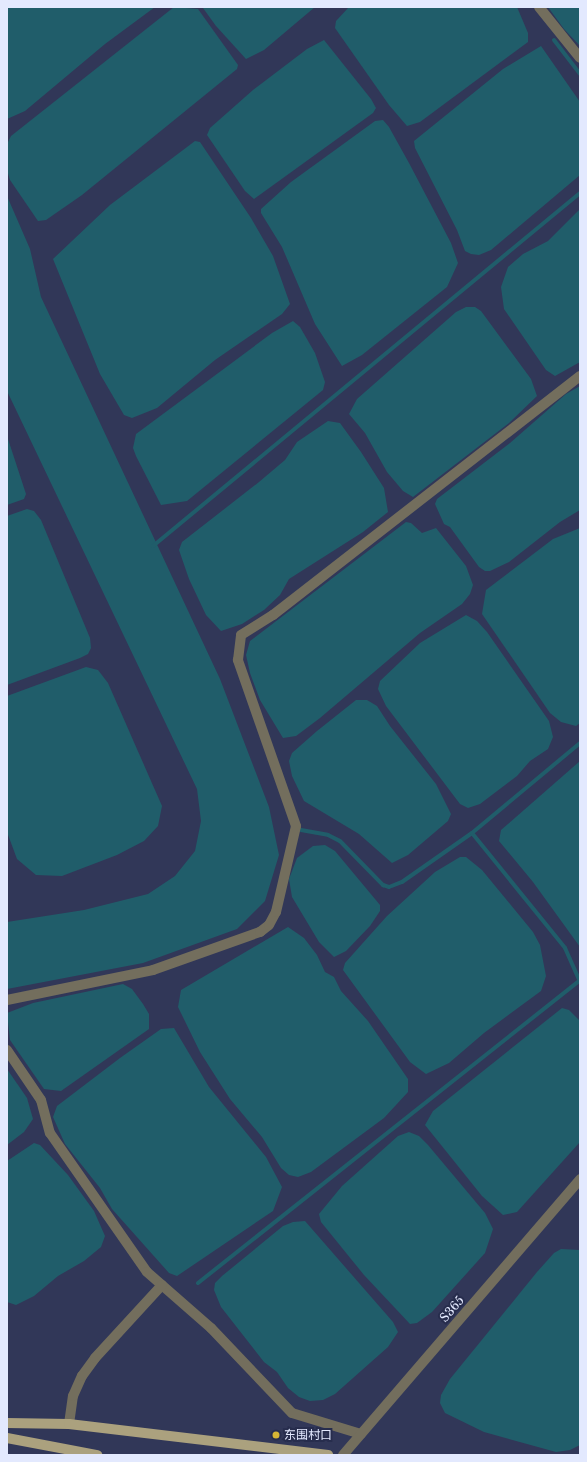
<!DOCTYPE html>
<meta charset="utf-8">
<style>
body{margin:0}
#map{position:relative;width:587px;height:1462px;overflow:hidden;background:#313758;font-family:"Libre Baskerville","Noto Sans SC",serif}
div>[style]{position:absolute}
.water>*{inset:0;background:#205d6a}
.stream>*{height:4px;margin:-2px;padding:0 2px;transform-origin:2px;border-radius:2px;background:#205d6a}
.minor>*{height:10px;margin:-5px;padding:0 5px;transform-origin:5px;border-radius:5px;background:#736e5d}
.tertiary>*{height:10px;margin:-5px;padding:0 5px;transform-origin:5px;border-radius:5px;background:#736e5d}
.primary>*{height:10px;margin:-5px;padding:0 5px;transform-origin:5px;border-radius:5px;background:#aba17e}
.dots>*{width:11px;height:11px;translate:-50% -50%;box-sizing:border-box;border:2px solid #272d4d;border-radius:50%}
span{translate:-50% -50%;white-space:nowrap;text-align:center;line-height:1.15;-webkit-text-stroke:4px #272d4d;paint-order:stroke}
.street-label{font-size:12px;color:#e3e9fe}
.poi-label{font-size:12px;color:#e3e9fe}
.left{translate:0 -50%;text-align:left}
.frame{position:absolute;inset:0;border:8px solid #e3e9fe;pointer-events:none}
</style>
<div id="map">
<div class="water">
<div style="clip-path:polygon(7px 7px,155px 7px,105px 44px,25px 111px,7px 119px)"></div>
<div style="clip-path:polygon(174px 7px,198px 9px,238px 65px,237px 69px,82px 195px,46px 220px,38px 221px,10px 180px,7px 170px,7px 144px,11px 136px)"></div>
<div style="clip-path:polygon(315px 7px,264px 50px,246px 59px,216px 26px,203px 8px)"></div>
<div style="clip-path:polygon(349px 7px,517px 7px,528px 33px,528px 42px,420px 122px,407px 126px,389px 105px,335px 28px,336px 21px)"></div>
<div style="clip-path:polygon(548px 7px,580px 7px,580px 46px,564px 29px)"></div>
<div style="clip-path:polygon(324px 40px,371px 99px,376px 108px,373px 113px,254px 199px,245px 191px,207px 135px,210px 128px,253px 90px,307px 49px)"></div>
<div style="clip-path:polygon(541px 46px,580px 102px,580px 175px,491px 250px,479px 255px,471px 254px,465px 251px,457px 230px,415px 148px,414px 141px,503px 69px)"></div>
<div style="clip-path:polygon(383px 120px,389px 127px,409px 163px,451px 243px,458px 263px,447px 287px,362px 355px,342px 366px,315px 324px,282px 247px,261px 213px,261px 209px,291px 182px,375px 121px)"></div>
<div style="clip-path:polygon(195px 141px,200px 142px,251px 218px,273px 256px,290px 304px,282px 314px,215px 360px,157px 408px,132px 418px,124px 415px,100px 374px,53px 259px,110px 205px)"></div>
<div style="clip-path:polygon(7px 196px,30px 249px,41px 297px,220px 679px,269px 807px,279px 855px,265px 901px,237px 929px,143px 963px,7px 989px,7px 922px,84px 910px,148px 894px,175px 876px,195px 851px,201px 821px,197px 789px,7px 391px)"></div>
<div style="clip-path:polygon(580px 209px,580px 362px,555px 376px,546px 370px,504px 309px,501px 287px,508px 267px,523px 254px,548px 241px)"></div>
<div style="clip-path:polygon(466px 307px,475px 307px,481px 311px,531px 379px,537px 396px,509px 423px,413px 497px,403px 491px,387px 472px,365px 433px,349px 414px,357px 399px,456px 312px)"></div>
<div style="clip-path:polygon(293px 321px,300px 327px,315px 353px,325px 382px,323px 390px,187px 501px,161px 505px,136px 456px,133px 448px,136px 434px,272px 333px)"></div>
<div style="clip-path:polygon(580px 386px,580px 510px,560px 522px,509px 562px,490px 571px,485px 571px,479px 567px,450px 527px,444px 524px,435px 504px,437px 499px,510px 443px,566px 394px)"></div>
<div style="clip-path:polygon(328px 421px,340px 423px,361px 452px,384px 488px,388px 512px,363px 532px,289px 579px,280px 595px,264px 610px,242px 624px,221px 631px,206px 615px,189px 579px,179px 550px,182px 542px,259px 482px,285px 460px,297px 442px)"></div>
<div style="clip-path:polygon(7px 436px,26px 494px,24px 499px,7px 505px)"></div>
<div style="clip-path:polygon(27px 509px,34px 511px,41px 520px,90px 638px,91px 648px,88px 654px,80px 658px,7px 685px,7px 516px)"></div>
<div style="clip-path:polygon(406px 522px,411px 523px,422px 533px,436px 528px,466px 566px,473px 585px,470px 594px,462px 604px,420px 633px,320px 718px,296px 736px,283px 738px,260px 700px,250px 673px,246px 655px,250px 641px)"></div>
<div style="clip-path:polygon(580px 528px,580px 723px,576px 726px,561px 722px,550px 713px,482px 614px,486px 590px,553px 539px)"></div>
<div style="clip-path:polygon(466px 615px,477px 621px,487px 632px,549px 721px,553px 737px,548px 749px,530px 761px,517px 776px,480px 804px,468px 808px,460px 804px,386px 706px,378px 689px,380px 681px,420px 643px)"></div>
<div style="clip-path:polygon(86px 667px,98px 670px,108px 683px,162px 806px,158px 826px,144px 841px,117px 855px,62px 876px,36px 875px,17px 859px,7px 832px,7px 696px)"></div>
<div style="clip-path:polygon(356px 700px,367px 700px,377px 706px,390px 726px,436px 784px,451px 814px,448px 821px,408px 855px,392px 863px,359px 834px,304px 801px,292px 776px,289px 761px,292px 753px,317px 731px)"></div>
<div style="clip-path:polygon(580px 761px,580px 947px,533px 882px,499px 841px,501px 830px)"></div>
<div style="clip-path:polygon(325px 845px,335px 851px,380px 905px,380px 911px,370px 926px,346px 951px,334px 957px,319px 942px,292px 897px,289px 879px,297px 858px,313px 846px)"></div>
<div style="clip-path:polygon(460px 857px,466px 857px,482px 870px,533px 932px,540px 945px,546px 976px,541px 991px,484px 1033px,449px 1063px,426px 1074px,410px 1062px,343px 970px,345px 963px,387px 916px,435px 872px)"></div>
<div style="clip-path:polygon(288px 927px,304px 938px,317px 955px,325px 972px,334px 977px,341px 991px,368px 1021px,408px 1079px,408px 1092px,384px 1118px,311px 1172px,298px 1177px,289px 1175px,281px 1168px,262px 1137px,230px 1099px,200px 1052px,178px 1007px,181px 990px)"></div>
<div style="clip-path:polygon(123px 984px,132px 989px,143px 1004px,149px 1014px,149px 1029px,61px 1091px,44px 1089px,10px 1040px,7px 1013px,33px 1003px)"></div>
<div style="clip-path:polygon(562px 1008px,569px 1010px,580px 1021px,580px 1142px,517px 1212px,503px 1215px,482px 1196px,425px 1125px,433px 1111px)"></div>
<div style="clip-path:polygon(174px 1028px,209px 1087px,266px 1157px,282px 1187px,273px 1211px,177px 1276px,169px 1273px,112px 1209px,100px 1188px,65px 1144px,53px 1117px,57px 1106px,120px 1058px,161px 1029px)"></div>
<div style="clip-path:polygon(7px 1069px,27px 1098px,33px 1119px,24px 1132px,7px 1145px)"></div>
<div style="clip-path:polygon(409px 1132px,419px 1136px,428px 1145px,485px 1213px,493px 1229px,485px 1253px,432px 1312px,417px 1323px,410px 1324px,364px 1275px,321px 1222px,319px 1214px,342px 1186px,398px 1136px)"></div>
<div style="clip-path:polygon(34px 1143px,40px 1145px,68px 1175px,94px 1211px,105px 1236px,101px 1247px,84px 1261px,58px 1276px,34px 1296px,16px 1305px,7px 1302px,7px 1161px)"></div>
<div style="clip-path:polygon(305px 1221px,393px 1322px,398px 1332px,388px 1347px,335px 1394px,323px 1400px,310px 1401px,299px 1397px,288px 1388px,277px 1372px,264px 1362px,221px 1307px,214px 1290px,215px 1283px,222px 1276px,283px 1226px,293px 1222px)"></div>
<div style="clip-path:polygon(561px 1249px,580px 1250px,580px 1445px,570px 1450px,556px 1452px,484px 1432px,445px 1413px,440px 1403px,441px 1395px,450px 1379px,537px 1272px,554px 1253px)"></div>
</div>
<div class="stream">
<div style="left:554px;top:40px;width:43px;rotate:52.6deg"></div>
<div style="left:153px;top:546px;width:554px;rotate:-39.58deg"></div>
<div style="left:301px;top:830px;width:27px;rotate:10deg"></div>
<div style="left:328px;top:835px;width:13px;rotate:27deg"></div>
<div style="left:340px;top:841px;width:62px;rotate:45.7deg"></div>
<div style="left:383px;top:885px;width:6px;rotate:18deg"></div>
<div style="left:389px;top:887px;width:14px;rotate:-21deg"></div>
<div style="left:402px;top:882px;width:85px;rotate:-35deg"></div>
<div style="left:472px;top:833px;width:148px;rotate:51deg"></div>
<div style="left:565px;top:948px;width:36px;rotate:66deg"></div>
<div style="left:472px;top:833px;width:141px;rotate:-39.8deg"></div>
<div style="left:198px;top:1283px;width:488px;rotate:-38.4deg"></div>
</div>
<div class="minor">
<div style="left:539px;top:7px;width:65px;rotate:51.2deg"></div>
<div style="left:7px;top:1000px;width:149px;rotate:-11.6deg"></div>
<div style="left:153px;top:970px;width:114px;rotate:-19.6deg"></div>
<div style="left:260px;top:932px;width:11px;rotate:-38deg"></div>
<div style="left:269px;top:925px;width:15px;rotate:-62deg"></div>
<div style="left:276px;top:912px;width:88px;rotate:-76.9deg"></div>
<div style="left:296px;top:826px;width:176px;rotate:-109.3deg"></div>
<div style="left:238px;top:660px;width:25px;rotate:-83deg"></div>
<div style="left:241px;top:635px;width:38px;rotate:-32deg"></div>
<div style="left:273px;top:615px;width:389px;rotate:-37.9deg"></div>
<div style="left:7px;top:1050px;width:60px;rotate:55.8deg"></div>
<div style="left:41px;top:1100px;width:34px;rotate:75deg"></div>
<div style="left:50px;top:1133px;width:169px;rotate:55.1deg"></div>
<div style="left:147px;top:1272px;width:85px;rotate:41.2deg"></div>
<div style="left:211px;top:1328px;width:117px;rotate:46.4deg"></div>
<div style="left:292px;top:1413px;width:72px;rotate:16.9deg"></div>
<div style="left:69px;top:1424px;width:28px;rotate:-82deg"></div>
<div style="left:73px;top:1396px;width:22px;rotate:-66deg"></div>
<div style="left:82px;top:1376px;width:22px;rotate:-54deg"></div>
<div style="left:95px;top:1358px;width:99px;rotate:-47.5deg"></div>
</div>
<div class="tertiary">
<div style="left:343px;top:1455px;width:364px;rotate:-49.3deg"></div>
</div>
<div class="primary">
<div style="left:7px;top:1423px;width:62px;rotate:0.9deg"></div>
<div style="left:69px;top:1424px;width:261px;rotate:6.8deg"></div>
<div style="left:7px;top:1438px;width:92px;rotate:10.7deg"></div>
</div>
<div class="dots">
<div style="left:276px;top:1435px;background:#d5b535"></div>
</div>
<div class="street-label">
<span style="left:452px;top:1309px;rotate:-49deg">S365</span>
</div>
<div class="poi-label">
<span class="left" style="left:284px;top:1435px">东围村口</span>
</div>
<div class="frame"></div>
</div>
